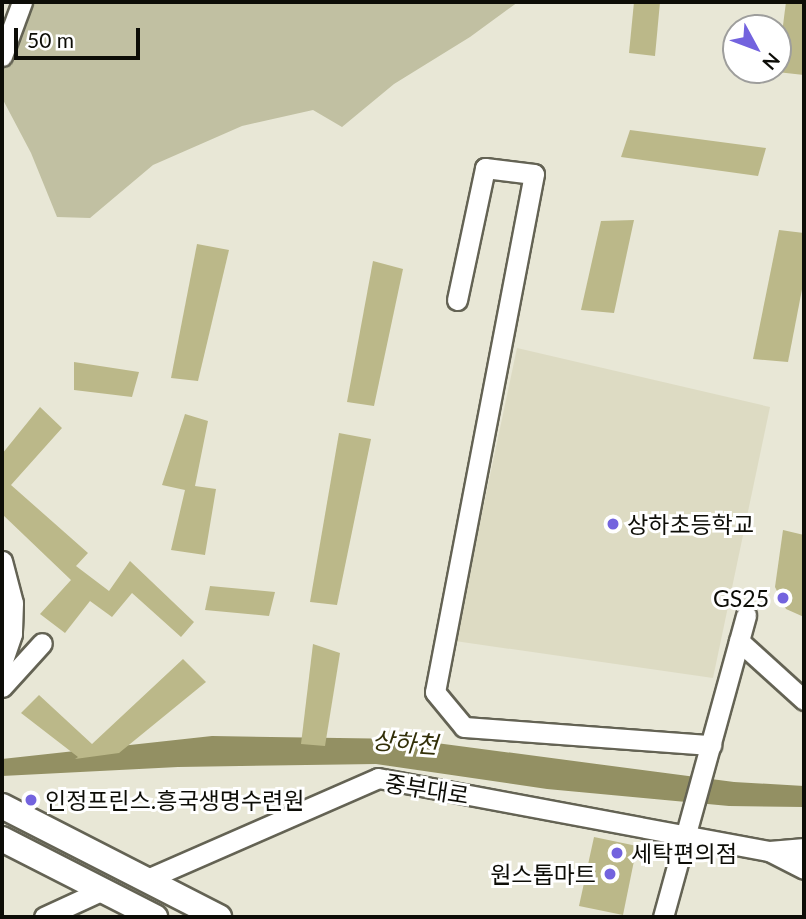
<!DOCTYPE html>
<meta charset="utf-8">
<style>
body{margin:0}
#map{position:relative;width:806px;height:919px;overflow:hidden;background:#e8e7d6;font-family:Lato,"Noto Sans KR",sans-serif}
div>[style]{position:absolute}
.built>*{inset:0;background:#dddbc3}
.green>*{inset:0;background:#c1c0a2}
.water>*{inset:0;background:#939063}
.building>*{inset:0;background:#bbb889}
.roads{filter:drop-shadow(2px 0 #646354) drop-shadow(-2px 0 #646354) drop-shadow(0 2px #646354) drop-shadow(0 -2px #646354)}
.minor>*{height:19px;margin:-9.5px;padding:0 9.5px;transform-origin:9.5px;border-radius:9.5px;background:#fff}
.major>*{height:24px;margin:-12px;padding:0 12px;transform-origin:12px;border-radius:12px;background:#fff}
.dots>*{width:19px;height:19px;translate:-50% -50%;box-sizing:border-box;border:4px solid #fff;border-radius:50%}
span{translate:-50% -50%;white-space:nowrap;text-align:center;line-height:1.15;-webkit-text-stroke:6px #fff;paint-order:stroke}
.poi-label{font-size:23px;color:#0d0d07}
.left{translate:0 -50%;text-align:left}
.right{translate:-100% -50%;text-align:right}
.street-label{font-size:23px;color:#0d0d07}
.water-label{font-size:24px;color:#322f08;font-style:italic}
.frame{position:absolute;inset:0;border:4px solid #0d0d07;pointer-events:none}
.north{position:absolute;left:722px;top:14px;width:70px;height:70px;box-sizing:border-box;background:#fff;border:2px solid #9e9e9c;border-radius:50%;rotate:131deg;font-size:19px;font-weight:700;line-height:28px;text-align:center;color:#0d0d07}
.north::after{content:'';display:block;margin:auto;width:24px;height:32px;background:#7363de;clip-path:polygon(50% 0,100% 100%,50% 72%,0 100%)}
.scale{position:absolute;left:14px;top:28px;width:126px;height:32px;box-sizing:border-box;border:4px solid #0d0d07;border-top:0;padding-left:9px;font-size:21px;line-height:24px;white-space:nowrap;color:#0d0d07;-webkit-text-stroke:5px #fff;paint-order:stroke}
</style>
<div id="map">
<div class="built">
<div style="clip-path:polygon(517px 348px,770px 407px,713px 678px,455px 641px)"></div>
</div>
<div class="green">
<div style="clip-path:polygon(30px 2px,518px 2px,470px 37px,394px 84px,342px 127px,313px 110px,242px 126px,153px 165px,90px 218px,57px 217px,31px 153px,2px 98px,7px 24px)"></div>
</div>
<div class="water">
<div style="clip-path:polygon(212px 736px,406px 739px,734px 782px,804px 786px,804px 807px,729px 806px,547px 789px,376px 764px,178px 767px,2px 776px,2px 759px)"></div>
</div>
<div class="building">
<div style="clip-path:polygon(634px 2px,660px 2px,655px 56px,629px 53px)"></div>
<div style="clip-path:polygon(786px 2px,804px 2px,804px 75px,777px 72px)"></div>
<div style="clip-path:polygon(630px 130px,766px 148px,758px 176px,621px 157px)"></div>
<div style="clip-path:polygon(634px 220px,614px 313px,581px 310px,601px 221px)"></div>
<div style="clip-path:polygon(779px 230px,804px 233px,804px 279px,788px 362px,753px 359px)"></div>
<div style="clip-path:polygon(197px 244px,229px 250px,198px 381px,171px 378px)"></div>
<div style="clip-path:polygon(373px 261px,403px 269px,374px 406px,347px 402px)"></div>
<div style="clip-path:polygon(74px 362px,139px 372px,132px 397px,74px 390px)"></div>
<div style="clip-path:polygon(40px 407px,62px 428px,11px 485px,88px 553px,76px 566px,109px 591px,130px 561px,194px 622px,181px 637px,132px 593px,112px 617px,90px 601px,65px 633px,40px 614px,71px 580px,2px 514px,2px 454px)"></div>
<div style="clip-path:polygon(185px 414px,208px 421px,195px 486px,216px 489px,205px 555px,171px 550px,185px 490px,162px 485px)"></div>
<div style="clip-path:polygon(339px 433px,371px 439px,337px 605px,310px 602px)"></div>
<div style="clip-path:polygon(783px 530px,804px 535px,804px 617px,786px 609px,775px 587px)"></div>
<div style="clip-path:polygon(210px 586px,275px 592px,269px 616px,205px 610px)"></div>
<div style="clip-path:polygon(313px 644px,340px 653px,325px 746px,301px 744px)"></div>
<div style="clip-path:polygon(183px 659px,206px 682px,119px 753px,75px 759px,78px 757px,21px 713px,39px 695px,92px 744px)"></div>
<div style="clip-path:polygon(594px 837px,637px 846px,623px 915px,579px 906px)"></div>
</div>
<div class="roads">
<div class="minor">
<div style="left:2px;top:56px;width:58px;rotate:-69.7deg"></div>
<div style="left:457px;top:300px;width:135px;rotate:-78deg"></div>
<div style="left:485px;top:168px;width:49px;rotate:7deg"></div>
<div style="left:534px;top:174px;width:527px;rotate:100.82deg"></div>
<div style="left:435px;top:692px;width:45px;rotate:50.4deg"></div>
<div style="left:464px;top:727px;width:248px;rotate:4.2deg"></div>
<div style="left:2px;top:561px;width:43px;rotate:75.3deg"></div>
<div style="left:13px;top:603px;width:31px;rotate:92deg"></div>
<div style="left:12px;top:634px;width:31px;rotate:109deg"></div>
<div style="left:739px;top:641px;width:88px;rotate:42.2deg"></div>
<div style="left:2px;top:687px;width:59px;rotate:-47.7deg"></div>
<div style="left:770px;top:851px;width:34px;rotate:-5deg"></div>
<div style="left:145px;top:880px;width:254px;rotate:-23.6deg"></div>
<div style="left:378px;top:778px;width:398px;rotate:10.6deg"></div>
<div style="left:769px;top:851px;width:39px;rotate:27deg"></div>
<div style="left:44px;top:917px;width:67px;rotate:-24.7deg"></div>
<div style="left:663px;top:917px;width:313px;rotate:-74.6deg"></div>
</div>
<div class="major">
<div style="left:2px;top:806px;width:244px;rotate:27.1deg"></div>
<div style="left:2px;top:839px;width:172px;rotate:27deg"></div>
</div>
</div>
<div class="dots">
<div style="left:613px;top:524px;background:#7363de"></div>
<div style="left:783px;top:598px;background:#7363de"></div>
<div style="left:31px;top:800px;background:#7363de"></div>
<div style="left:617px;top:853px;background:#7363de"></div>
<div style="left:610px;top:874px;background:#7363de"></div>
</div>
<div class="poi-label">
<span class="left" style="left:627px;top:524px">상하초등학교</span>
<span class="right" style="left:769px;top:598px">GS25</span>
<span class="left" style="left:45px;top:800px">인정프린스.흥국생명수련원</span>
<span class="left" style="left:631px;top:853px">세탁편의점</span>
<span class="right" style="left:596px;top:874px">원스톱마트</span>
</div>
<div class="street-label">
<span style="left:427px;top:789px;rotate:9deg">중부대로</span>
</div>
<div class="water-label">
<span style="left:405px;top:742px;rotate:4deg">상하천</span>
</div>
<div class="frame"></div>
<div class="north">N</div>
<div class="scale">50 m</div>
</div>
